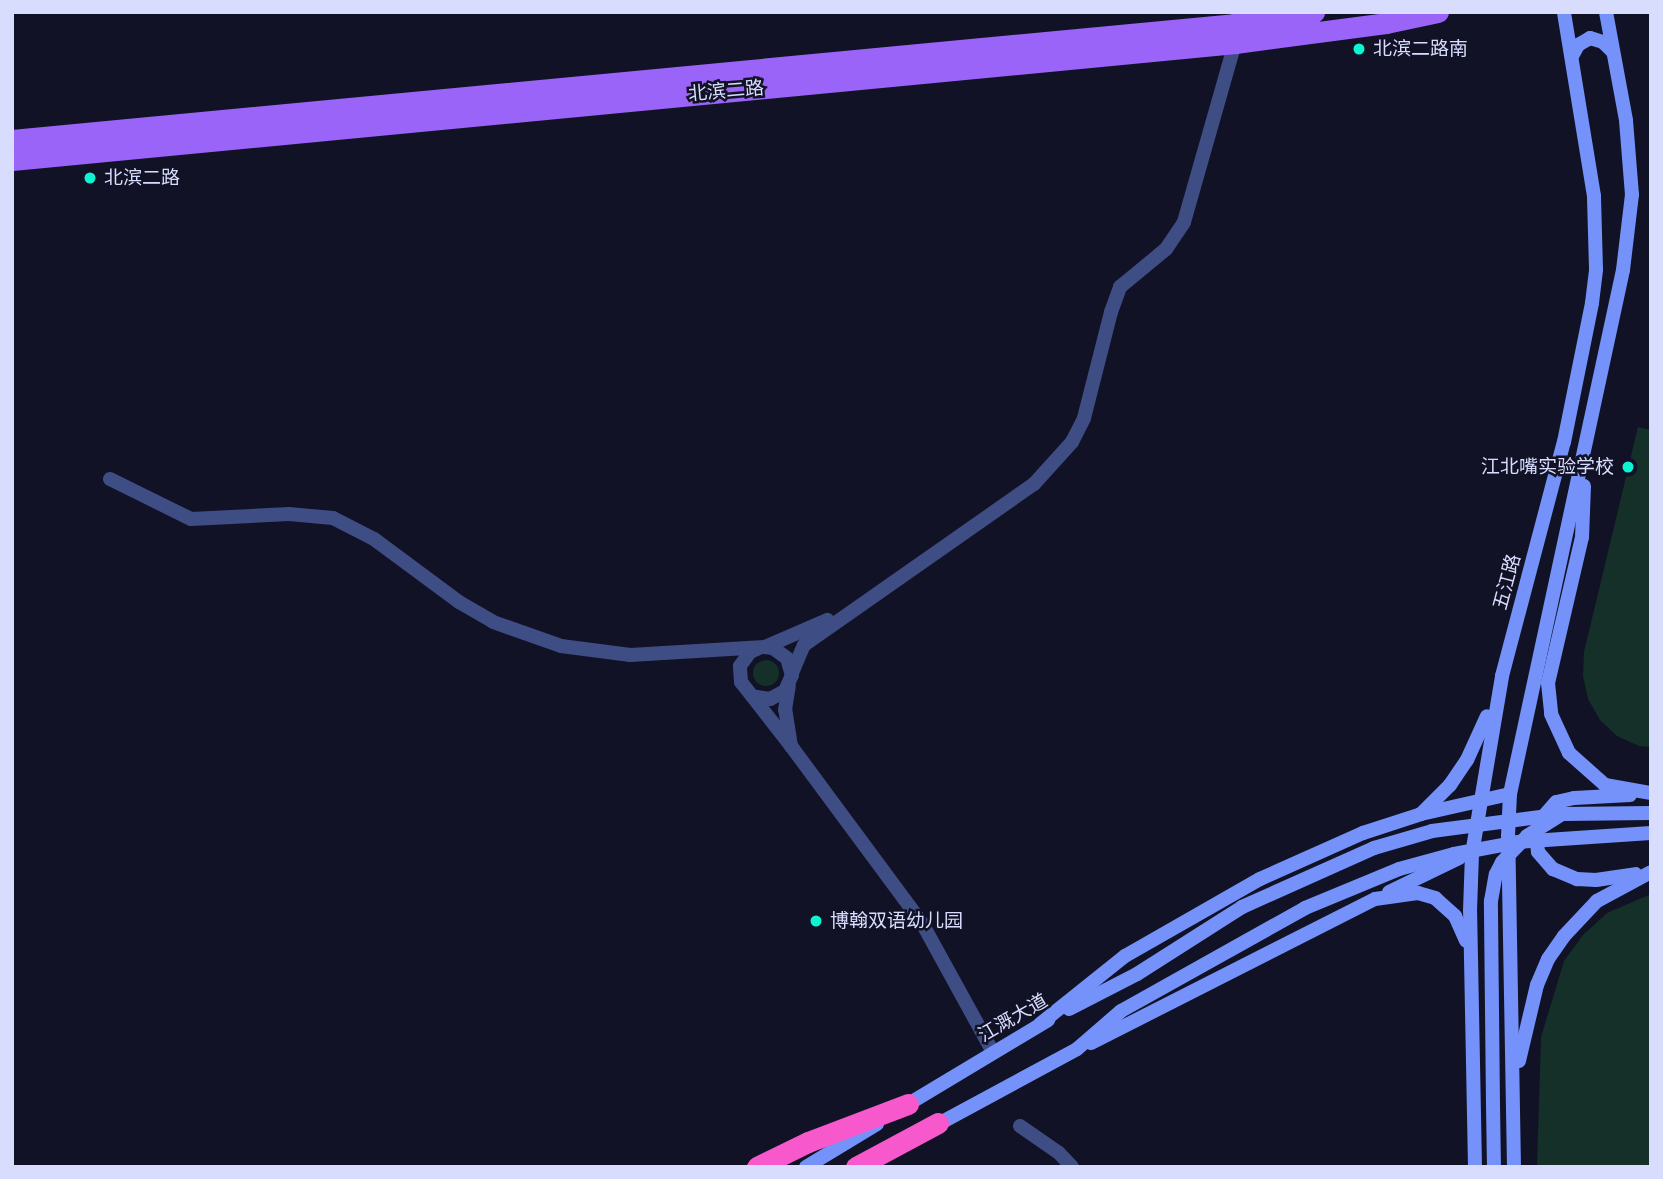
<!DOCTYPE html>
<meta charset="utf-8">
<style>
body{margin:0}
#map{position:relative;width:1663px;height:1179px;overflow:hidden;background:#111226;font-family:"Fira Sans","Noto Sans SC",sans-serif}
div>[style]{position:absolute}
.green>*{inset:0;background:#143028}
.round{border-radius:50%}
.street>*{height:14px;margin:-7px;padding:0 7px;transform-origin:7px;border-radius:7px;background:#3e4d83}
.secondary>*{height:14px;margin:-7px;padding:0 7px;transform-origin:7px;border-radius:7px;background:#7492f9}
.primary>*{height:21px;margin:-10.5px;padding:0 10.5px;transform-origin:10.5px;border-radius:10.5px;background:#9b64f8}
.highway>*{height:21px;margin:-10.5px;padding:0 10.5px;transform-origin:10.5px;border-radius:10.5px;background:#f759cd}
.secondary-bridge>*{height:14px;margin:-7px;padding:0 7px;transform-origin:7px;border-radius:7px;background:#7492f9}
.dots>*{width:19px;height:19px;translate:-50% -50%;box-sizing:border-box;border:4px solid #111226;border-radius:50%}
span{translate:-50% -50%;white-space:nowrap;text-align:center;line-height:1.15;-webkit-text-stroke:5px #111226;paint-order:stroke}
.poi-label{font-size:19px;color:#d8ddfd}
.left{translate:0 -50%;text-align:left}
.right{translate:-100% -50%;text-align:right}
.street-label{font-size:19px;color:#d8ddfd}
.frame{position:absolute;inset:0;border:14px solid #d8ddfd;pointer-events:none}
</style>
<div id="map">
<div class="green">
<div style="clip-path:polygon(1638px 427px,1651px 430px,1651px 747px,1639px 746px,1617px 736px,1600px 720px,1588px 699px,1583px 676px,1584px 652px)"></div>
<div class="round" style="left:753px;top:660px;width:26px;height:26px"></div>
<div style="clip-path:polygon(1651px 894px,1651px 1167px,1537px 1167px,1541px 1037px,1564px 961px,1583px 935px,1607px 913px)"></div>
</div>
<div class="street">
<div style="left:110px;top:479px;width:90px;rotate:26.3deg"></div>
<div style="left:191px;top:519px;width:98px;rotate:-2.9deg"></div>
<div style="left:289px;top:514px;width:44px;rotate:5.2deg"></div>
<div style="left:333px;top:518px;width:46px;rotate:27.1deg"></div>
<div style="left:374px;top:539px;width:106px;rotate:36.5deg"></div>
<div style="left:459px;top:602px;width:39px;rotate:30deg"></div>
<div style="left:493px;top:622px;width:72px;rotate:19.4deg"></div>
<div style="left:561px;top:646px;width:70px;rotate:7.4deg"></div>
<div style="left:630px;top:655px;width:135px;rotate:-3.4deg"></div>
<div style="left:765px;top:647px;width:8px;rotate:7deg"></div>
<div style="left:773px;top:648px;width:17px;rotate:36deg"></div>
<div style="left:787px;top:658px;width:18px;rotate:74deg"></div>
<div style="left:792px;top:675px;width:17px;rotate:114deg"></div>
<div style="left:785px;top:691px;width:17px;rotate:152deg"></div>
<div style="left:770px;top:699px;width:18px;rotate:-171deg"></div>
<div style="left:752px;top:696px;width:18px;rotate:-128deg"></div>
<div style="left:741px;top:682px;width:16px;rotate:-94deg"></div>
<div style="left:740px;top:666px;width:17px;rotate:-54deg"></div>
<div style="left:750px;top:652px;width:8px;rotate:-23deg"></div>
<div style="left:765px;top:647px;width:68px;rotate:-23.5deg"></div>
<div style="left:792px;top:673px;width:30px;rotate:-67deg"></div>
<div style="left:804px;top:645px;width:281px;rotate:-35deg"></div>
<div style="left:1034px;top:484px;width:57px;rotate:-47.9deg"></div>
<div style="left:1072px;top:442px;width:27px;rotate:-63deg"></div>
<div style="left:1084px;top:418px;width:109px;rotate:-75.7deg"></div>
<div style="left:1111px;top:312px;width:27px;rotate:-70deg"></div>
<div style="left:1120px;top:287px;width:60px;rotate:-39.6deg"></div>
<div style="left:1166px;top:249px;width:32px;rotate:-56deg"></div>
<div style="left:1184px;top:222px;width:186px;rotate:-74.1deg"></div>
<div style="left:752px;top:696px;width:63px;rotate:52deg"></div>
<div style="left:791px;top:746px;width:36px;rotate:-99deg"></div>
<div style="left:785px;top:710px;width:24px;rotate:-81deg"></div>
<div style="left:791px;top:746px;width:220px;rotate:53.5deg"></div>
<div style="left:922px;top:923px;width:147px;rotate:61.2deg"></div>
<div style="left:1020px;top:1126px;width:47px;rotate:34.7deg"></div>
<div style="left:1059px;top:1153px;width:19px;rotate:47deg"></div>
</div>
<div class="secondary">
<div style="left:1572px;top:56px;width:13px;rotate:-61deg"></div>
<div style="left:1578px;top:45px;width:14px;rotate:-30deg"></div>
<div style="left:1590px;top:38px;width:14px;rotate:17deg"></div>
<div style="left:1603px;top:42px;width:14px;rotate:45deg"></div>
<div style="left:1584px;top:486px;width:51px;rotate:92.2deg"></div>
<div style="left:1582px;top:537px;width:150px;rotate:103.1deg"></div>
<div style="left:1548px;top:683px;width:31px;rotate:84deg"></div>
<div style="left:1551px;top:714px;width:43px;rotate:65.2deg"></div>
<div style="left:1569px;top:753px;width:48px;rotate:41.6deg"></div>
<div style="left:1605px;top:785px;width:47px;rotate:9.9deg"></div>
<div style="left:1630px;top:795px;width:56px;rotate:176.9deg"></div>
<div style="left:1574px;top:798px;width:18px;rotate:167deg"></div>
<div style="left:1556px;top:802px;width:23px;rotate:131deg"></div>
<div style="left:1541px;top:819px;width:15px;rotate:110deg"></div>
<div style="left:1536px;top:833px;width:19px;rotate:84deg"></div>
<div style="left:1538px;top:852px;width:23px;rotate:49deg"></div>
<div style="left:1553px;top:869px;width:26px;rotate:23deg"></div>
<div style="left:1577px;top:879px;width:19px;rotate:3deg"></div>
<div style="left:1596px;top:880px;width:40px;rotate:-8.5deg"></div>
<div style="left:1421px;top:814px;width:41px;rotate:-45deg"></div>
<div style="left:1450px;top:785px;width:30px;rotate:-56deg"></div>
<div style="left:1467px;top:760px;width:48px;rotate:-65.6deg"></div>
<div style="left:1389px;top:892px;width:78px;rotate:-25.9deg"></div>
<div style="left:1069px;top:1009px;width:76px;rotate:-27.2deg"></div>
<div style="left:1137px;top:974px;width:125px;rotate:-32.5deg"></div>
<div style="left:1040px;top:1024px;width:109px;rotate:-38.7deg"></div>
<div style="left:1125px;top:956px;width:155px;rotate:-29.7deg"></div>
<div style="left:1260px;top:879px;width:113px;rotate:-24.1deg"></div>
<div style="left:1363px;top:833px;width:61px;rotate:-18.1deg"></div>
<div style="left:1421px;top:814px;width:91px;rotate:-12.7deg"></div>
<div style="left:1091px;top:1043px;width:318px;rotate:-26.9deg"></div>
<div style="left:1375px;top:899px;width:43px;rotate:-7.9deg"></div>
<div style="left:1418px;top:893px;width:18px;rotate:16deg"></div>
<div style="left:1435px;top:898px;width:27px;rotate:42deg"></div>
<div style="left:1455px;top:916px;width:27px;rotate:66deg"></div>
<div style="left:1519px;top:1061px;width:78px;rotate:-76.7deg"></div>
<div style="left:1537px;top:985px;width:28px;rotate:-67deg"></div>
<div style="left:1548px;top:959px;width:28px;rotate:-55deg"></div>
<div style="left:1564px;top:936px;width:48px;rotate:-46.7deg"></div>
<div style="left:1597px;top:901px;width:61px;rotate:-28.2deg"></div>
<div style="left:1493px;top:1105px;width:62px;rotate:89.1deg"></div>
<div style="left:900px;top:1109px;width:173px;rotate:-31deg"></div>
<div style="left:931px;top:1128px;width:166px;rotate:-28.4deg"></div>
<div style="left:1077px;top:1049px;width:58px;rotate:-40.8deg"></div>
<div style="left:1121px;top:1011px;width:211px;rotate:-29.2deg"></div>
<div style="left:806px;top:1167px;width:83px;rotate:-31.2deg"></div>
<div style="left:1475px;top:1167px;width:256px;rotate:-91.1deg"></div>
<div style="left:1470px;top:911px;width:57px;rotate:-88deg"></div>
<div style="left:1472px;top:854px;width:181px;rotate:-80.4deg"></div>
<div style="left:1502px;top:676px;width:242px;rotate:-75.2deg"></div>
<div style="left:1564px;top:442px;width:142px;rotate:-78.6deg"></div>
<div style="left:1592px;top:303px;width:34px;rotate:-83deg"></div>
<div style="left:1596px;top:269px;width:73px;rotate:-91.6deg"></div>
<div style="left:1594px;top:196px;width:186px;rotate:-99.3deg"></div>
<div style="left:1514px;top:1167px;width:331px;rotate:-91deg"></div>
<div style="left:1508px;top:836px;width:42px;rotate:-87.3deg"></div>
<div style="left:1510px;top:794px;width:536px;rotate:-77.83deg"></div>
<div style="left:1623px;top:270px;width:76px;rotate:-83.2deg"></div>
<div style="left:1632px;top:195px;width:75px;rotate:-94.6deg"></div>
<div style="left:1626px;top:120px;width:110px;rotate:-100.5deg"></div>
</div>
<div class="primary">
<div style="left:12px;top:140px;width:1227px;rotate:-5.42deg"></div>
<div style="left:1234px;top:24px;width:81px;rotate:-8.5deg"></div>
<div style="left:12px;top:160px;width:1229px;rotate:-5.46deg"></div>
<div style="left:1235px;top:43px;width:152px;rotate:-7.5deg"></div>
<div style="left:1386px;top:23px;width:53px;rotate:-11.9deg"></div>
</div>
<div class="highway">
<div style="left:757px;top:1167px;width:57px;rotate:-26.1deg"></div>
<div style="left:808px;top:1142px;width:107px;rotate:-20.8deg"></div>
<div style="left:856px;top:1167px;width:93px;rotate:-28.2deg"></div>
</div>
<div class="secondary-bridge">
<div style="left:1242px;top:907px;width:145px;rotate:-24.1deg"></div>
<div style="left:1374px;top:848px;width:60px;rotate:-16.3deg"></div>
<div style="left:1432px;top:831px;width:132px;rotate:-7.4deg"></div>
<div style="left:1563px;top:814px;width:88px;rotate:-0.7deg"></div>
<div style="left:1305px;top:908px;width:102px;rotate:-22.5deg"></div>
<div style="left:1399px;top:869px;width:57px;rotate:-15.3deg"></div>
<div style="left:1454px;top:854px;width:65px;rotate:-10.6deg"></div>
<div style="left:1518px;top:842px;width:133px;rotate:-3.9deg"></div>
<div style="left:1493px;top:1105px;width:204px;rotate:-90.6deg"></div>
<div style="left:1491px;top:901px;width:27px;rotate:-80deg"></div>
<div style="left:1496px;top:874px;width:13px;rotate:-63deg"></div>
<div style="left:1502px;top:862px;width:36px;rotate:-46deg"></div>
<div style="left:1527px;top:836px;width:38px;rotate:-32deg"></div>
</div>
<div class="dots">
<div style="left:1359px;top:49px;background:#0df4d0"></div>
<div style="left:90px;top:178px;background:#0df4d0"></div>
<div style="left:1628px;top:467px;background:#0df4d0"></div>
<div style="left:816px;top:921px;background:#0df4d0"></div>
</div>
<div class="poi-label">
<span class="left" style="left:1373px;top:49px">北滨二路南</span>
<span class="left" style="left:104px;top:178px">北滨二路</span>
<span class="right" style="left:1614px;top:467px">江北嘴实验学校</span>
<span class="left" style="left:830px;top:921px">博翰双语幼儿园</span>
</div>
<div class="street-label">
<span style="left:726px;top:91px;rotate:-5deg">北滨二路</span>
<span style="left:1507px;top:582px;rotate:-75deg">五江路</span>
<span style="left:1013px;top:1018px;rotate:-30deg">江溉大道</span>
</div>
<div class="frame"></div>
</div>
